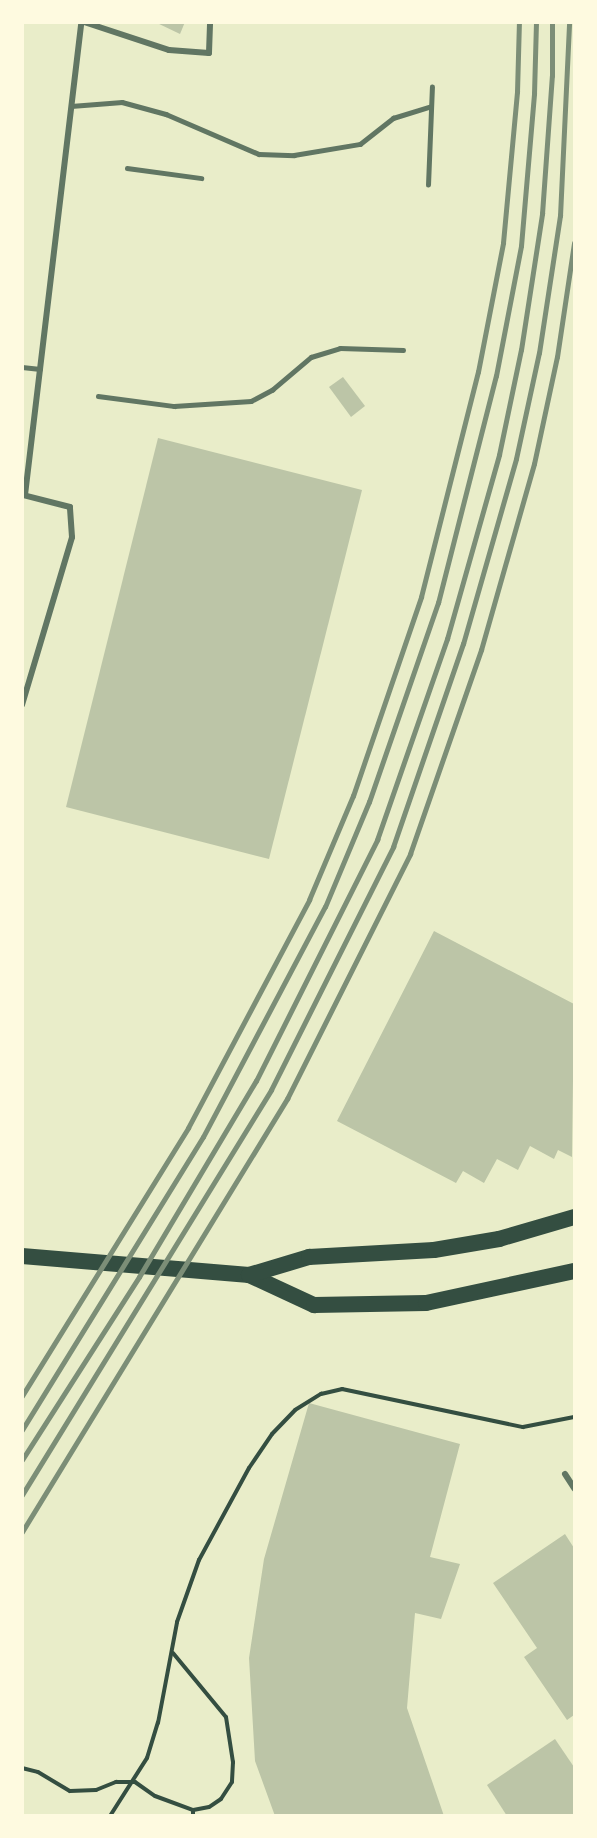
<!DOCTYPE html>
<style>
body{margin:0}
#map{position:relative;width:597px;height:1838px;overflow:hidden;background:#e9edc9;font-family:Ubuntu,sans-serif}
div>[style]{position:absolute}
.building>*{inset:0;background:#bcc5a7}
.path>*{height:4px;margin:-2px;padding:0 2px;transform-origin:2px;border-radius:2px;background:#344e41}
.service>*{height:4.5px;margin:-2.25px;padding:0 2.25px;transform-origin:2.25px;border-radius:2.25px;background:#617663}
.minor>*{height:6px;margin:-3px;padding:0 3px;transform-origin:3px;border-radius:3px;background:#617663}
.trunk>*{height:16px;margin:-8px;padding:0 8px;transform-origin:8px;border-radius:8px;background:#344e41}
.rail>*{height:4.5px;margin:-2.25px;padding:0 2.25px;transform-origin:2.25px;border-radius:2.25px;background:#7c8e77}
span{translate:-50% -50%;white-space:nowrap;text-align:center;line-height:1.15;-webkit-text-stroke:6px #fefae0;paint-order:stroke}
.frame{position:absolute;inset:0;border:24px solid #fefae0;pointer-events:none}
</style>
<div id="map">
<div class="building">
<div style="clip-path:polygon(155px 22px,185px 22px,180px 34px)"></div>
<div style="clip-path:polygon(343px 377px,365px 406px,351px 417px,329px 387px)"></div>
<div style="clip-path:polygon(158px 438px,362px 490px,269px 859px,66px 807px)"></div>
<div style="clip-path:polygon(434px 931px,574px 1004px,572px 1157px,558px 1150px,554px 1159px,530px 1146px,518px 1170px,497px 1159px,484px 1183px,463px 1171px,456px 1183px,337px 1121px)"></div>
<div style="clip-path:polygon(309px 1403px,460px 1444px,430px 1557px,460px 1564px,441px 1619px,415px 1613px,407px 1708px,444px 1816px,275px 1816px,255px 1761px,249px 1658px,264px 1559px)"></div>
<div style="clip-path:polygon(565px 1534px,574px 1548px,574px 1715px,567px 1720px,524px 1657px,537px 1648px,493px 1583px)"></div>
<div style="clip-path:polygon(555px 1739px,574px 1767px,574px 1816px,507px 1816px,487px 1785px)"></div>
</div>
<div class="path">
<div style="left:173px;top:1653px;width:83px;rotate:50.4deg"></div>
<div style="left:226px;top:1717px;width:46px;rotate:81.2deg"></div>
<div style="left:233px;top:1762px;width:20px;rotate:93deg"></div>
<div style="left:232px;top:1782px;width:20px;rotate:123deg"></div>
<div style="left:221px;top:1799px;width:14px;rotate:146deg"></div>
<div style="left:209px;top:1807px;width:16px;rotate:169deg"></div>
<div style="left:22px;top:1768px;width:16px;rotate:14deg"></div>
<div style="left:38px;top:1772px;width:37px;rotate:31deg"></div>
<div style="left:70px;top:1791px;width:26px;rotate:-2deg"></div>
<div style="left:96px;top:1790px;width:22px;rotate:-22deg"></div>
<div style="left:116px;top:1782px;width:19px"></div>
<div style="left:135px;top:1782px;width:24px;rotate:35deg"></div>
<div style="left:155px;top:1796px;width:40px;rotate:20.2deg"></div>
<div style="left:193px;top:1810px;width:6px;rotate:90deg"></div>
<div style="left:110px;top:1816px;width:69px;rotate:-57.5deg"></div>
<div style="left:147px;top:1758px;width:37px;rotate:-73deg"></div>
<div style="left:158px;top:1723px;width:103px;rotate:-79.3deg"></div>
<div style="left:177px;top:1622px;width:66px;rotate:-70.5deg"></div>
<div style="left:199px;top:1560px;width:105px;rotate:-61.5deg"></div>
<div style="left:249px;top:1468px;width:41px;rotate:-55.9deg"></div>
<div style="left:272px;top:1434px;width:33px;rotate:-46deg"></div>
<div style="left:295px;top:1410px;width:31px;rotate:-32deg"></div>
<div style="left:321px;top:1394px;width:22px;rotate:-13deg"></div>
<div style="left:342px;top:1389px;width:185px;rotate:11.9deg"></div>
<div style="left:523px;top:1427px;width:52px;rotate:-11.1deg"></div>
</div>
<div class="service">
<div style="left:71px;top:106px;width:51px;rotate:-4.5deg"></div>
<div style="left:122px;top:102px;width:46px;rotate:15.3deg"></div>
<div style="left:166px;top:114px;width:101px;rotate:23.3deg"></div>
<div style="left:259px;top:154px;width:35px;rotate:2deg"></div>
<div style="left:294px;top:155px;width:67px;rotate:-9.5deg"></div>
<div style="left:360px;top:144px;width:42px;rotate:-38.2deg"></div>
<div style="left:393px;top:118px;width:38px;rotate:-17deg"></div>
<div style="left:127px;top:168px;width:75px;rotate:7.7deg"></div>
<div style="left:428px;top:185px;width:98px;rotate:-87.7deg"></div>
<div style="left:22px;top:367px;width:18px;rotate:6deg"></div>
<div style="left:98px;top:396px;width:77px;rotate:7.5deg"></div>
<div style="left:174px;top:406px;width:77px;rotate:-3.7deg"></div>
<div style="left:251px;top:401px;width:24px;rotate:-28deg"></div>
<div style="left:272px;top:390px;width:51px;rotate:-40.2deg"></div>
<div style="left:311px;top:357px;width:30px;rotate:-17deg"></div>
<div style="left:340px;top:348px;width:63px;rotate:1.8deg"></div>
</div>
<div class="minor">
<div style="left:84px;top:22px;width:89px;rotate:18.2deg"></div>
<div style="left:169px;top:50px;width:40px;rotate:4.3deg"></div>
<div style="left:209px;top:53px;width:31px;rotate:-88deg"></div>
<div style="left:25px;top:495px;width:476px;rotate:-83.2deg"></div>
<div style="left:22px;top:705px;width:175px;rotate:-73.4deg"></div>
<div style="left:72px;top:537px;width:30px;rotate:-94deg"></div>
<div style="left:70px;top:507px;width:49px;rotate:-165.7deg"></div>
<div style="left:565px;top:1474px;width:17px;rotate:57deg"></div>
</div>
<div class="trunk">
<div style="left:22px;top:1256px;width:228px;rotate:4.8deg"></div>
<div style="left:249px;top:1275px;width:72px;rotate:24.8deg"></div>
<div style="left:314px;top:1305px;width:112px;rotate:-1deg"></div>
<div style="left:426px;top:1303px;width:151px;rotate:-12.2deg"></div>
<div style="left:249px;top:1275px;width:63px;rotate:-16.7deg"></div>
<div style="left:309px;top:1257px;width:125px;rotate:-3.2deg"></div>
<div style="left:434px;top:1250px;width:66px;rotate:-9.6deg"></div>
<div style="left:499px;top:1239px;width:78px;rotate:-16.3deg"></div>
</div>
<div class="rail">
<div style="left:22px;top:1396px;width:315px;rotate:-58.2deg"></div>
<div style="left:188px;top:1128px;width:258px;rotate:-62deg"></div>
<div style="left:309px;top:900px;width:113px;rotate:-67.1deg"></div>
<div style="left:353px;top:796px;width:210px;rotate:-71.1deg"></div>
<div style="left:421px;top:597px;width:232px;rotate:-75.8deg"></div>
<div style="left:478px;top:372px;width:131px;rotate:-79deg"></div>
<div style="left:503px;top:243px;width:152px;rotate:-84.7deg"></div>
<div style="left:517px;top:92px;width:70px;rotate:-88.4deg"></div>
<div style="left:22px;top:1430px;width:344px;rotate:-58.3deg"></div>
<div style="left:203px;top:1137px;width:260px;rotate:-62.1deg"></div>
<div style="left:325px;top:907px;width:114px;rotate:-67.3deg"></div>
<div style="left:369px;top:802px;width:211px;rotate:-70.9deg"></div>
<div style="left:438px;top:603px;width:234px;rotate:-75.7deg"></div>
<div style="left:496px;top:376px;width:132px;rotate:-79.1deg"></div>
<div style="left:521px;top:246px;width:153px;rotate:-85.1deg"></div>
<div style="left:534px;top:94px;width:72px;rotate:-88.4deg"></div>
<div style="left:22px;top:1460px;width:217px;rotate:-57.4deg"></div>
<div style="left:139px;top:1277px;width:228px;rotate:-59.2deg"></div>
<div style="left:256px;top:1081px;width:270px;rotate:-63.3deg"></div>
<div style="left:377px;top:840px;width:213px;rotate:-70.8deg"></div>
<div style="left:447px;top:639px;width:191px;rotate:-74.2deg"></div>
<div style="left:499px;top:455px;width:107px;rotate:-78.2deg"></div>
<div style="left:521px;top:350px;width:138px;rotate:-81.2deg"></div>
<div style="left:542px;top:214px;width:138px;rotate:-85.9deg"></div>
<div style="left:552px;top:76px;width:54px;rotate:-90deg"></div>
<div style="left:22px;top:1495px;width:475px;rotate:-58.4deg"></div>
<div style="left:271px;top:1090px;width:272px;rotate:-63.3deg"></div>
<div style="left:393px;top:847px;width:215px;rotate:-71deg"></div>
<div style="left:463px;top:644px;width:192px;rotate:-74deg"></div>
<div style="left:516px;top:459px;width:108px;rotate:-77.8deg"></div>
<div style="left:539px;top:353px;width:139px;rotate:-81.3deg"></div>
<div style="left:560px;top:216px;width:194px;rotate:-87.3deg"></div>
<div style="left:22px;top:1532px;width:508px;rotate:-58.53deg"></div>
<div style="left:287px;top:1099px;width:274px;rotate:-63.3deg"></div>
<div style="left:410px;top:854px;width:216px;rotate:-70.8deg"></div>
<div style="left:481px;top:650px;width:193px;rotate:-74.1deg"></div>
<div style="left:534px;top:464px;width:109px;rotate:-77.9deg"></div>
<div style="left:557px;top:357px;width:115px;rotate:-81.5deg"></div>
</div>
<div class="frame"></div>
</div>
